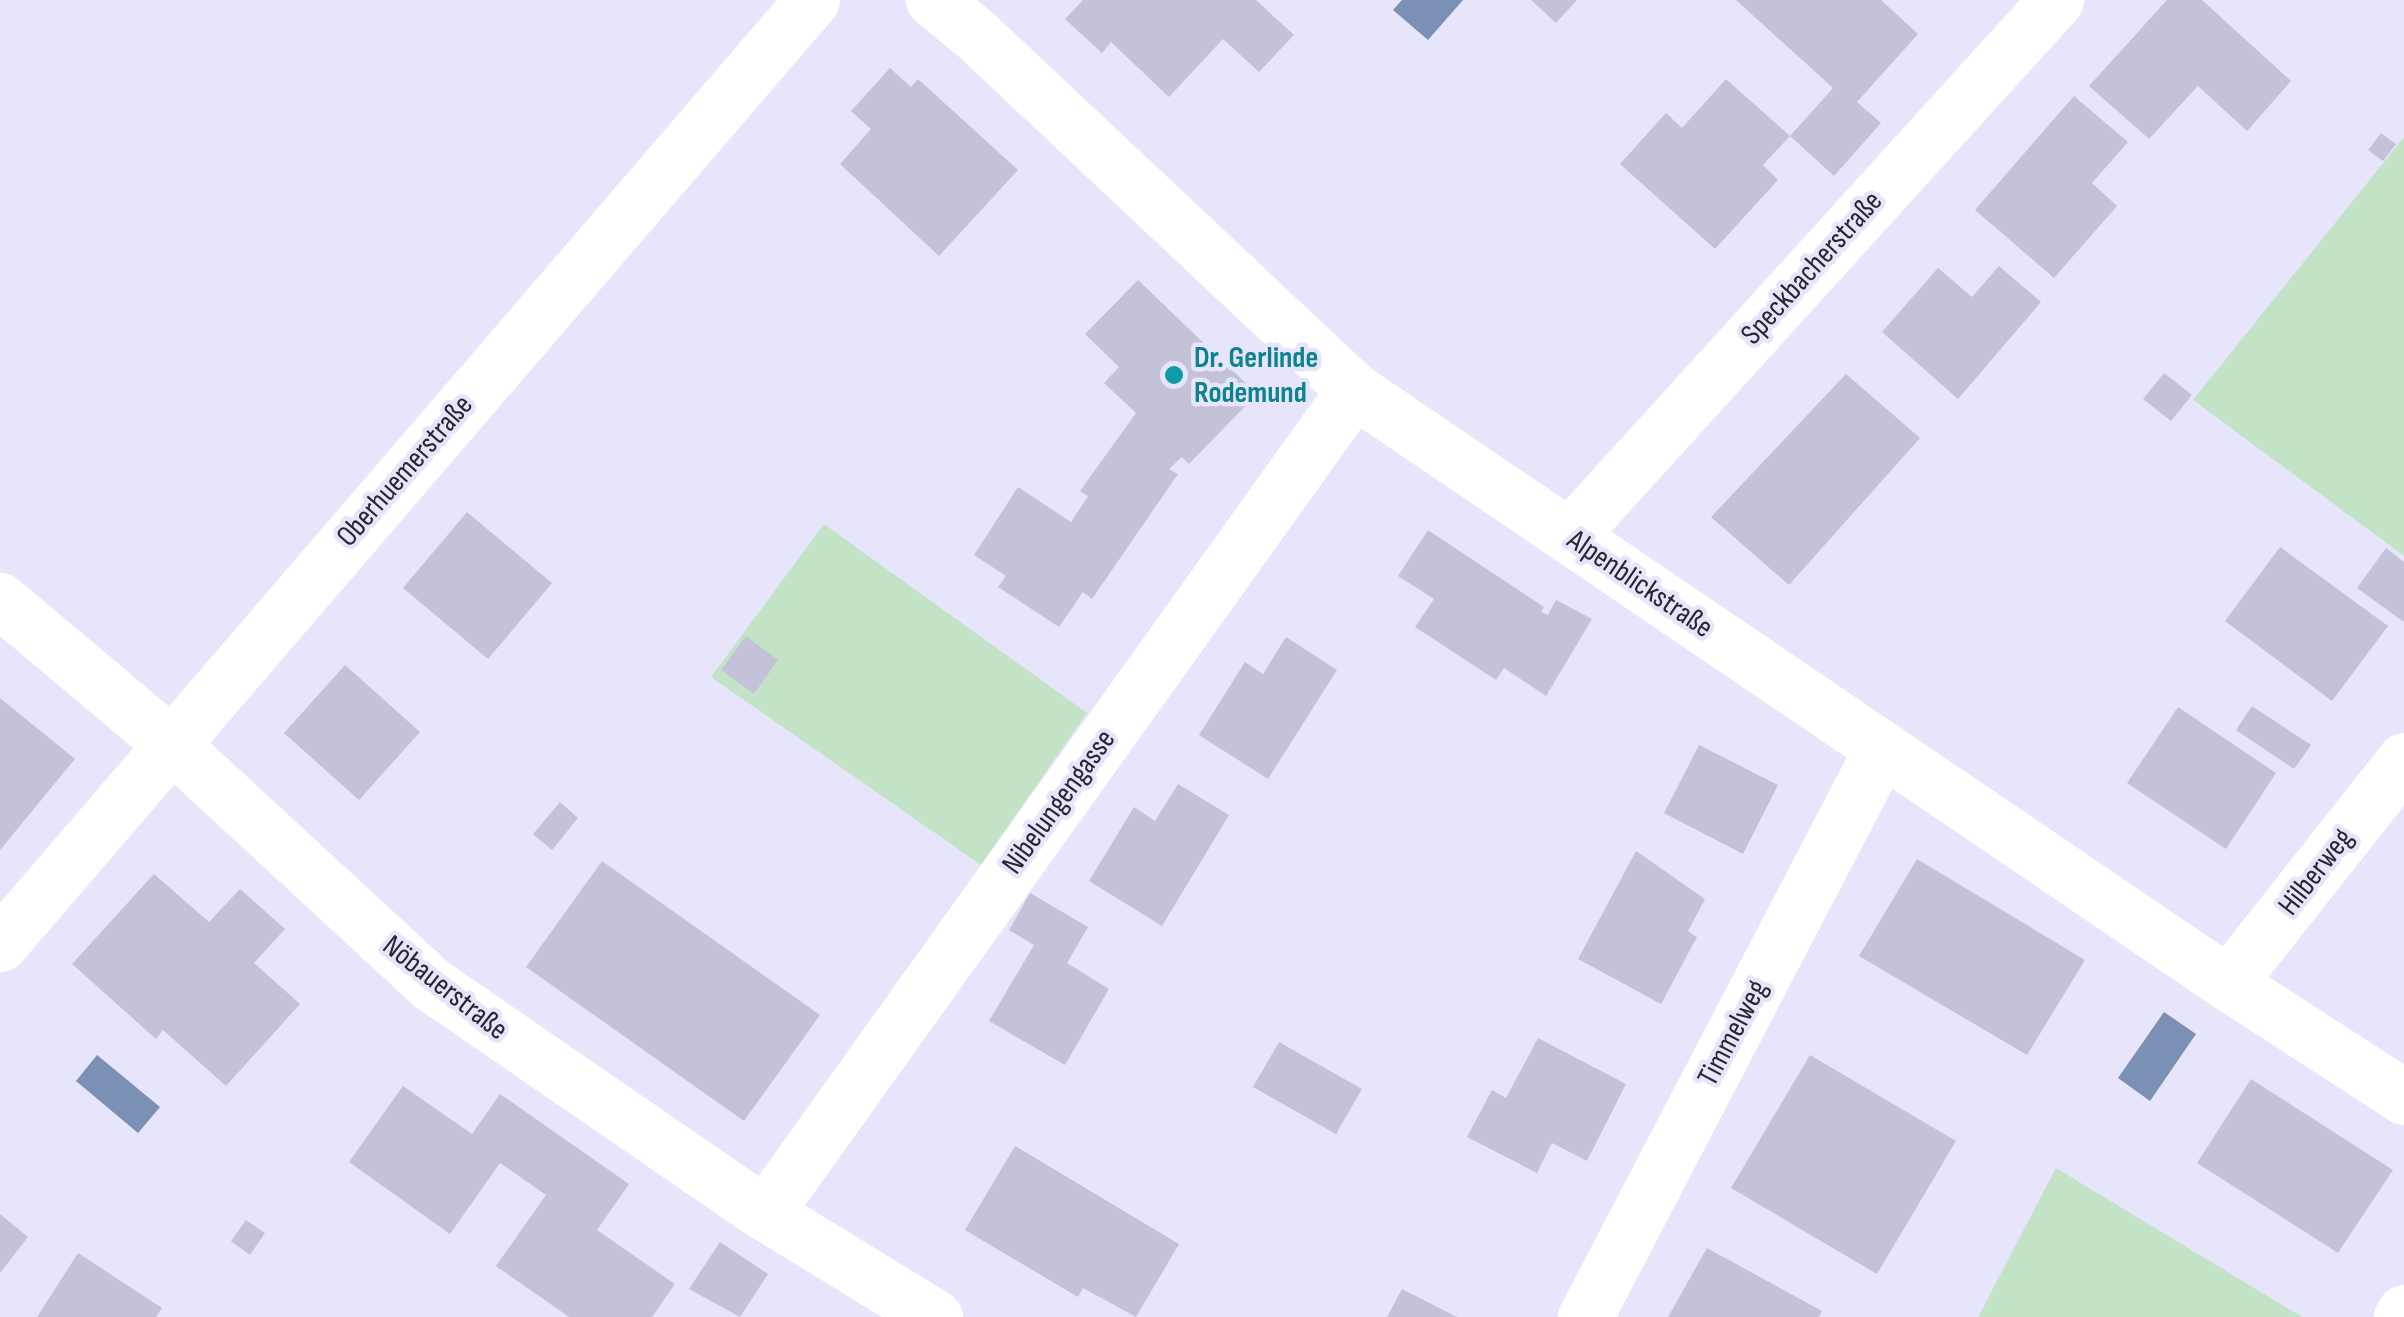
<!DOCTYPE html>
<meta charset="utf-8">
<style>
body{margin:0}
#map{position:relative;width:2404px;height:1317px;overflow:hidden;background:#e7e5fc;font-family:"Sofia Sans Condensed",sans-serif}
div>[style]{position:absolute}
.green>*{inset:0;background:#c3e3c7}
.water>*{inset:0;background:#7a90b4}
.building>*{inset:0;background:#c4c2d8}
.street>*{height:55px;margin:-27.5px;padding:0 27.5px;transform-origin:27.5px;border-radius:27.5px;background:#fff}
.dots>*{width:28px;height:28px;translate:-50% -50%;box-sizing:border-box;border:5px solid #e7e5fc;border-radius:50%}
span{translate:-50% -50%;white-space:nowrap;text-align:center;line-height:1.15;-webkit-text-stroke:9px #e7e5fc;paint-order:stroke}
.street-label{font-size:30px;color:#282730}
.culture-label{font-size:30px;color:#0d838f;font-weight:700}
.left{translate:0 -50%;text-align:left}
</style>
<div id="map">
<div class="green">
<div style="clip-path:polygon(2404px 137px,2404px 556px,2193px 400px)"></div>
<div style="clip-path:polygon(824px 524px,1087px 713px,981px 865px,711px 677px)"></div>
<div style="clip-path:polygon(2056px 1168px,2302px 1317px,1978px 1317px)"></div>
</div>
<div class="water">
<div style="clip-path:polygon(1402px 0,1463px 0,1428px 40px,1393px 10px)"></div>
<div style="clip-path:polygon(2164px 1012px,2196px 1034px,2150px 1101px,2118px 1078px)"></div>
<div style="clip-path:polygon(97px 1055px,160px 1107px,138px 1133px,76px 1081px)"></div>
</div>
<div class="building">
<div style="clip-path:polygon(1083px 0,1256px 0,1294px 35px,1259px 72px,1223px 39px,1169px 97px,1111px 42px,1102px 53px,1065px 19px)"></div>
<div style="clip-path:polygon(1531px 0,1577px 0,1556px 23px)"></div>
<div style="clip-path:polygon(1736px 0,1881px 0,1918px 34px,1857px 102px,1881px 123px,1834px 176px,1790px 136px,1833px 88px)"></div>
<div style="clip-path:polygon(2167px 0,2202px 0,2291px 81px,2247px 131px,2198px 86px,2149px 139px,2089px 86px)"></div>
<div style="clip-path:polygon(890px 68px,911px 87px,918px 79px,1018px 170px,939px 256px,840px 164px,871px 129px,851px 111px)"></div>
<div style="clip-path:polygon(1726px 79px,1790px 136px,1763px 165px,1778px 180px,1715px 249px,1620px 164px,1666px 113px,1682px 128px)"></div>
<div style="clip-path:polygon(2074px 96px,2128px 142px,2092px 183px,2117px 206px,2054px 278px,1975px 210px)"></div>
<div style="clip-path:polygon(2381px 133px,2396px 144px,2383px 161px,2368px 150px)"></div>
<div style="clip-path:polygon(1999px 266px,2041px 302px,1958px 399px,1882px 332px,1938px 268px,1972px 297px)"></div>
<div style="clip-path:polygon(1138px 280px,1257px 394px,1189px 464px,1182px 457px,1169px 469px,1178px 474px,1092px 599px,1083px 592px,1059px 627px,998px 587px,1006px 576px,974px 555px,1018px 487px,1071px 522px,1088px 496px,1080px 491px,1136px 413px,1104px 383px,1119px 367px,1085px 334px)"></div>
<div style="clip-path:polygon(2164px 373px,2192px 395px,2171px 421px,2143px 399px)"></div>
<div style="clip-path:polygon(1846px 374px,1920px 438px,1789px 585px,1711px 517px)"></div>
<div style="clip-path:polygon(467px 512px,552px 583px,488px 659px,403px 588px)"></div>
<div style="clip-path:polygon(1428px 530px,1544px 607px,1541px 612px,1548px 615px,1556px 600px,1592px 619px,1546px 696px,1504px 668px,1496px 680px,1415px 627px,1434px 599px,1398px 576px)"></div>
<div style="clip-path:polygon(2280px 547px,2388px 626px,2332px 701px,2225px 621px)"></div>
<div style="clip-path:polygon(2386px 548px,2404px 562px,2404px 622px,2357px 588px)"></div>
<div style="clip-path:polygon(746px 636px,778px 660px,754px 694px,721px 670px)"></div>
<div style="clip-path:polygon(1286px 637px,1337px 670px,1268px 779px,1199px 735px,1245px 662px,1263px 674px)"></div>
<div style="clip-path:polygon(345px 665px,420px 732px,359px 800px,284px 733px)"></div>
<div style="clip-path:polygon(0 698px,75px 759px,0 850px)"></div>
<div style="clip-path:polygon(2252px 706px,2311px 745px,2294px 769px,2236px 730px)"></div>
<div style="clip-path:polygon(2178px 707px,2276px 773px,2226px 849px,2127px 783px)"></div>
<div style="clip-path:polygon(1699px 745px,1778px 785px,1743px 854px,1664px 813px)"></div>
<div style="clip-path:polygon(1178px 784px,1229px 815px,1162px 926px,1089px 881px,1134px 807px,1155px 821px)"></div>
<div style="clip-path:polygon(560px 802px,578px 818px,552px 850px,533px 834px)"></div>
<div style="clip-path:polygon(1636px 851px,1705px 899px,1688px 931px,1697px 937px,1661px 1004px,1578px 959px)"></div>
<div style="clip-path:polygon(1917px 859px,2085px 960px,2027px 1055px,1859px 956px)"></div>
<div style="clip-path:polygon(602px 861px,820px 1015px,744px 1121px,526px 967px)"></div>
<div style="clip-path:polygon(154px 874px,209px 922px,240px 889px,285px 929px,254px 963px,300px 1004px,226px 1086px,163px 1030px,156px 1039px,72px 964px)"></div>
<div style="clip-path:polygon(1030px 893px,1088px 927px,1067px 963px,1109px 989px,1065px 1065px,989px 1021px,1034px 945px,1009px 930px)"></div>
<div style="clip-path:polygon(1538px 1038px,1626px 1084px,1587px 1161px,1552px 1143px,1537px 1173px,1467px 1137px,1492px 1090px,1506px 1098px)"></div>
<div style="clip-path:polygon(1279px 1042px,1362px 1089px,1336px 1134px,1253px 1087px)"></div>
<div style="clip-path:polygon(1810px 1055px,1956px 1141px,1877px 1274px,1731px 1188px)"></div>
<div style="clip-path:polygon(2251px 1079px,2393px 1170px,2338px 1253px,2197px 1163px)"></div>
<div style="clip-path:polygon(403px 1086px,472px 1134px,500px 1094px,629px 1184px,597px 1230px,675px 1284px,652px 1317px,569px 1317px,496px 1266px,546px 1195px,500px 1163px,450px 1234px,349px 1162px)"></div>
<div style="clip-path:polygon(1015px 1146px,1179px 1244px,1136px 1317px,1083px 1288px,1078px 1297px,965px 1230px)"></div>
<div style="clip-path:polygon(0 1214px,28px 1237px,0 1273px)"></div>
<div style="clip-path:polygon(246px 1220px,265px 1233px,250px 1255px,231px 1241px)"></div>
<div style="clip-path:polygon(720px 1242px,768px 1274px,740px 1317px,689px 1289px)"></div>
<div style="clip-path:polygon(1707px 1248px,1822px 1311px,1819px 1317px,1668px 1317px)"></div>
<div style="clip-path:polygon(78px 1253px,162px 1308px,156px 1317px,37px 1317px)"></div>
<div style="clip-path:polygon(1402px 1289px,1457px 1317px,1387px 1317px)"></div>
</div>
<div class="street">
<div style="left:933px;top:0;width:54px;rotate:39deg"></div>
<div style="left:975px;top:34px;width:520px;rotate:43.21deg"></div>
<div style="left:1354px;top:390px;width:1056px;rotate:34.16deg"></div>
<div style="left:2228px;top:983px;width:210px;rotate:32.9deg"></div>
<div style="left:1569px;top:536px;width:724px;rotate:-47.74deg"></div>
<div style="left:0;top:600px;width:222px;rotate:40.1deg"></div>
<div style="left:170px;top:743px;width:355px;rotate:42.7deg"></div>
<div style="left:431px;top:984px;width:396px;rotate:34.5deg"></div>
<div style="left:757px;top:1208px;width:209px;rotate:31.5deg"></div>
<div style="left:0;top:944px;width:1245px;rotate:-49.3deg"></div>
<div style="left:2228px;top:983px;width:284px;rotate:-51.7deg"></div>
<div style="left:765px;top:1213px;width:1012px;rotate:-54.41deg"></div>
<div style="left:1585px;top:1317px;width:642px;rotate:-62.44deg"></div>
<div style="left:2401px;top:1317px;width:6px;rotate:-59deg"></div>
</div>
<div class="dots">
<div style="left:1174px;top:375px;background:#0f9aa8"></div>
</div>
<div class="street-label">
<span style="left:1812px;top:268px;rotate:-48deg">Speckbacherstraße</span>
<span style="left:405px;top:471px;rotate:-49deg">Oberhuemerstraße</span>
<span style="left:1640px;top:584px;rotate:34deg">Alpenblickstraße</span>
<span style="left:1059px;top:802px;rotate:-54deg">Nibelungengasse</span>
<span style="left:2316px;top:872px;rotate:-52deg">Hilberweg</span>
<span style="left:445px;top:988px;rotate:38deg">Nöbauerstraße</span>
<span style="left:1733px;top:1033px;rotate:-62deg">Timmelweg</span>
</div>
<div class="culture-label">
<span class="left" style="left:1194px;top:375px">Dr. Gerlinde<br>Rodemund</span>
</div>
</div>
